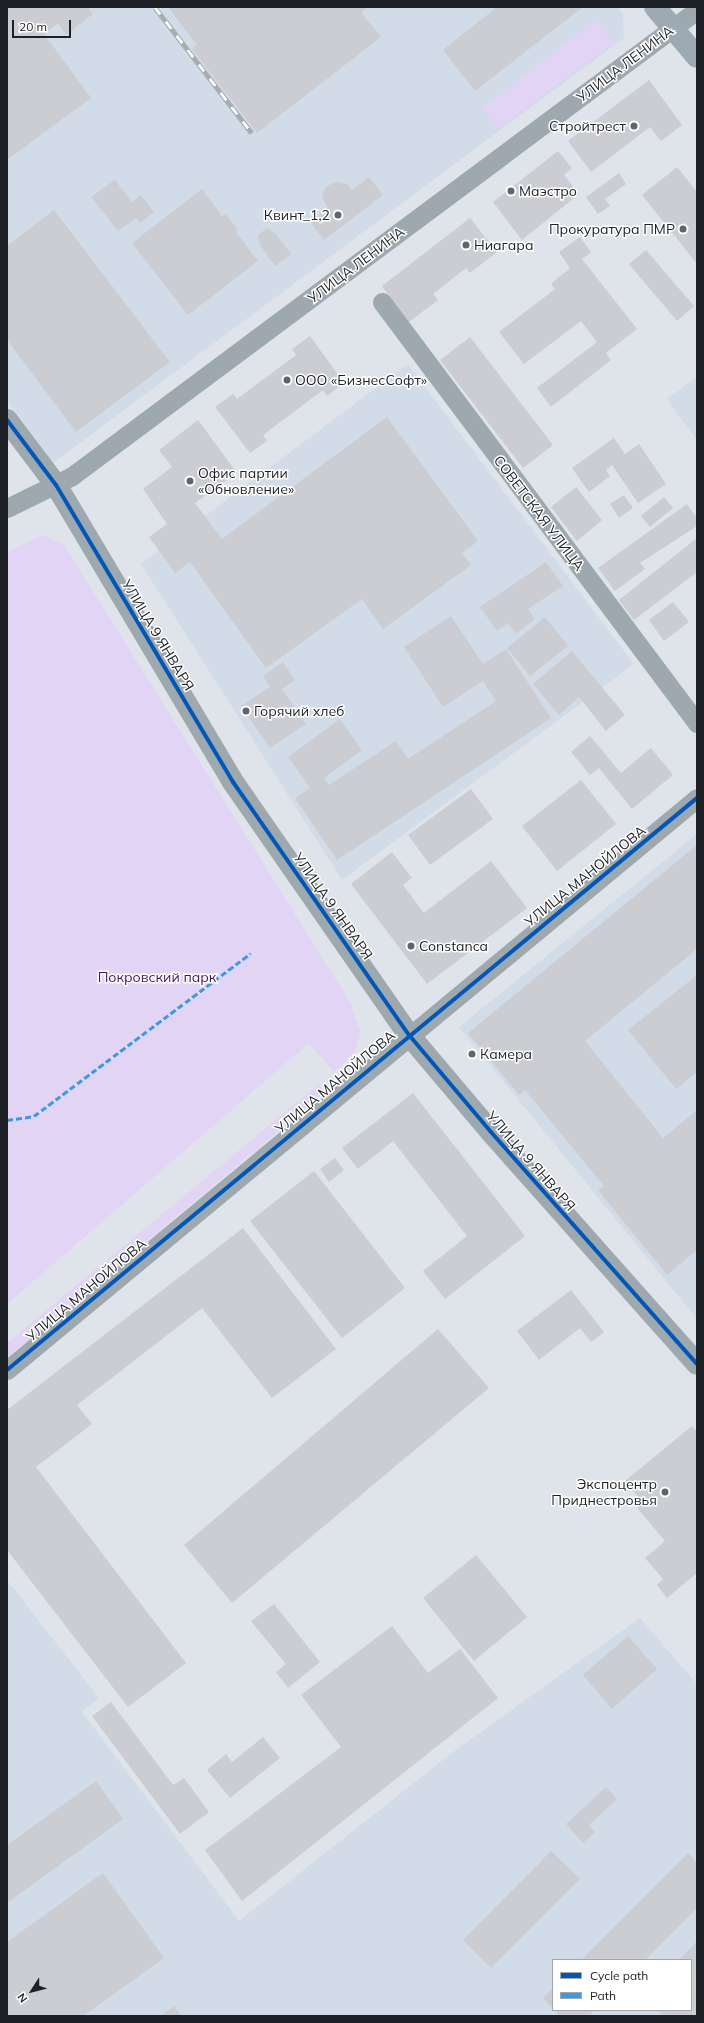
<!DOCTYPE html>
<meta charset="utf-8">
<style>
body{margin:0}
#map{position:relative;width:704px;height:2023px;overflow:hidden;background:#dfe4ea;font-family:Mulish,sans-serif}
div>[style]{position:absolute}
.built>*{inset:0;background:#d2dbe8}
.green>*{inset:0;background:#e2d4f4}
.building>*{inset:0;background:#cbcdd2}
.minor>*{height:19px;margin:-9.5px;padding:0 9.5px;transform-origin:9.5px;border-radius:9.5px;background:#9ea8af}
.tertiary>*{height:22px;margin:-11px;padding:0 11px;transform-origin:11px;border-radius:11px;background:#9ea8af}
.primary>*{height:22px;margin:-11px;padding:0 11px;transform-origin:11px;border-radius:11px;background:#9eaab3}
.rail>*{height:4.5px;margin-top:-2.25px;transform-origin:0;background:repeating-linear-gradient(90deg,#fff 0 9px,#a4abb0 0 18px);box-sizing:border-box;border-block:1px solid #a4abb0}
.quiet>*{height:3px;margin-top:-1.5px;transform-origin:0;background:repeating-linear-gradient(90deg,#3c9be0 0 6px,transparent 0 9px)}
.cycleway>*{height:4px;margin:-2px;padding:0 2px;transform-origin:2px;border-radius:2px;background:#0057b8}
.dots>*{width:11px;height:11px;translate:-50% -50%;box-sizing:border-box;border:2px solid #fff;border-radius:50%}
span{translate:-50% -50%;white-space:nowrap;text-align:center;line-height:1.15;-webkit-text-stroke:3px #fff;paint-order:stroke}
.street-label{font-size:14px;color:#1d2024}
.poi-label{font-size:14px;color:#1d2024}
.right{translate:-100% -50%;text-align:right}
.left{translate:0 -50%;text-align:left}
.park-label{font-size:14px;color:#441560}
.frame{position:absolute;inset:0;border:8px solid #1d2024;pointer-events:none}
.legend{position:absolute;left:552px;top:1959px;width:140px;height:52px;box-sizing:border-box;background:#fff;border:1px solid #a5a6a7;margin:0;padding:5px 7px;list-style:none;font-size:12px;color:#1d2024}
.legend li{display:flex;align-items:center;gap:8px;height:20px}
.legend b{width:20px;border:1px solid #a5a6a7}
.north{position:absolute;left:12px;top:1971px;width:40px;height:40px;-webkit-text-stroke:3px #fff;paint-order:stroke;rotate:234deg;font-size:11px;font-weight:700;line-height:16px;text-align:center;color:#1d2024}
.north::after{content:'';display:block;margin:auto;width:14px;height:18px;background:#1d2024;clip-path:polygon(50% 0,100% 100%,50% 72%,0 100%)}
.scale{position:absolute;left:12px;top:20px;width:59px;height:18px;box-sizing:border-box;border:2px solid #1d2024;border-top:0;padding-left:5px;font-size:12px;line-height:14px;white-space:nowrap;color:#1d2024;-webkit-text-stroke:3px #fff;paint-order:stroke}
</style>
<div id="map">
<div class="built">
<div style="clip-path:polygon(7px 7px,617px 7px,623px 14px,624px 38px,53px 463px,7px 401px)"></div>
<div style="clip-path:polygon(408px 364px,634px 664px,342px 880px,141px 564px)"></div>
<div style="clip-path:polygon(697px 377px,697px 441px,667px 399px)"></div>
<div style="clip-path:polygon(697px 834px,697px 1319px,459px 1027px)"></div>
<div style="clip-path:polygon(evenodd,7px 1580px,99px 1698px,82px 1712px,239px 1921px,453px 1752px,640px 1618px,697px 1684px,697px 2016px,7px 2016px,7px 1580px,553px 1960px,691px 1960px,691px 2010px,553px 2010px,553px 1960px)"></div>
</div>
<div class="green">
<div style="clip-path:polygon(596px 20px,613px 43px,498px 129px,482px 108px)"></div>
<div style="clip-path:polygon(42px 535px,64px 545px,350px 1002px,360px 1031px,355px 1052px,334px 1072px,309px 1043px,7px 1304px,7px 552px)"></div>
<div style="clip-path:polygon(319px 1084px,325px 1092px,7px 1358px,7px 1343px)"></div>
</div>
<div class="building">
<div style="clip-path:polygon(7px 7px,88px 7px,93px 14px,66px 35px,58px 23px,44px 34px,91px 98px,7px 160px)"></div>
<div style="clip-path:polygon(168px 7px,368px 7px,361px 12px,381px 37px,257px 133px,192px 49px,197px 45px)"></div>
<div style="clip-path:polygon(497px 7px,583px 7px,475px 91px,443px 50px)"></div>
<div style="clip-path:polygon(649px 80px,682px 125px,661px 141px,650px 127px,591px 172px,568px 141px)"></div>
<div style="clip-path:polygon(558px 151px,572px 168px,564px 175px,579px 194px,522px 240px,493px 202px)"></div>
<div style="clip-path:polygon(677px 167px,697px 192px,697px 264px,642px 195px)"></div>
<div style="clip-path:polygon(619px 173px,626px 184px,605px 199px,610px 206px,598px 214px,586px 197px)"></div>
<div style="clip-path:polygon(369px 177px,383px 195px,324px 240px,310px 222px,328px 208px,322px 197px,325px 188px,332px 183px,339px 182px,348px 185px,352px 190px)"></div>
<div style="clip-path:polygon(115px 180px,132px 202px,141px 195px,154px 212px,140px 223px,136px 218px,118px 231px,91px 197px)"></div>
<div style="clip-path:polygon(202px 189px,222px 216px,226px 214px,238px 230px,236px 232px,258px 261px,188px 315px,132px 243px)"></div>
<div style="clip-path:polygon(54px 210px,170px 362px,76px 432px,7px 340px,7px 246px)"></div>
<div style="clip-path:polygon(470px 218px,497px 252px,470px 273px,466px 268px,433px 294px,438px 300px,409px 322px,382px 286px)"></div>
<div style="clip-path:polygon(267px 228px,275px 233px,291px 254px,275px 266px,260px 245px,257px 236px)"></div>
<div style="clip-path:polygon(580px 237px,591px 252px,582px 259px,637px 329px,606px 353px,611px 360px,551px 407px,537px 388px,597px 342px,581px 321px,524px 364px,499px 332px,555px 289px,551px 284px,570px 268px,559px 252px)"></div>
<div style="clip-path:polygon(646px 250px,694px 306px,677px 321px,629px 264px)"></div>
<div style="clip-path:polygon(310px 336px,344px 383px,327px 396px,323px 390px,263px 435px,267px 441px,250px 453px,215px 407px,233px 394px,237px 399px,296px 355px,292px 349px)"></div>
<div style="clip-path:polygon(470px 337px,553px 445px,523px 468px,440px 360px)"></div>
<div style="clip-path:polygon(387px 417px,478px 541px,462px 553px,471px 565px,383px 629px,362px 599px,266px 668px,190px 562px,175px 573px,149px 537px,167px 524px,143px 489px,172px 467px,159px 450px,198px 420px,237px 473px,195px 503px,222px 539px)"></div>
<div style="clip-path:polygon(614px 438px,625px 454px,639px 444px,666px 484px,638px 503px,612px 465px,606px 470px,610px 476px,589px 492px,572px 468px)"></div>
<div style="clip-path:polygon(576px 487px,602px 520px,577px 541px,551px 507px)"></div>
<div style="clip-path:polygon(624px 495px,633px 508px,619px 518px,610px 504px)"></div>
<div style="clip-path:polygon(664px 497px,673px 508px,650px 527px,641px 516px)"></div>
<div style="clip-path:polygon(687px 504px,697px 518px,697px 526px,640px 563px,645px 569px,615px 591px,598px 568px)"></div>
<div style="clip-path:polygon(697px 538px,697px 572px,634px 620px,619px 600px)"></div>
<div style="clip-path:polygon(546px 562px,563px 586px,528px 609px,535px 619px,516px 634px,508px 623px,497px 631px,480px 607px)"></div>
<div style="clip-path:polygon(673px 602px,689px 622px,664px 641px,649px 620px)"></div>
<div style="clip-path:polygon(451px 616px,483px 664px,506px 649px,551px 718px,337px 860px,295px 798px,310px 788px,288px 757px,340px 719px,362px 750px,324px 778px,329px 785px,396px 741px,408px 759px,496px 701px,483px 681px,443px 707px,404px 647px)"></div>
<div style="clip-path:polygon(545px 617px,568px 646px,530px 676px,507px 648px)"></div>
<div style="clip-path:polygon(572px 651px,625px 715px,606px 731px,579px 697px,559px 715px,533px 684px)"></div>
<div style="clip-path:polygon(283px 662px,295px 680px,282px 689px,306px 724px,270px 748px,241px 706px,270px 687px,263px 676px)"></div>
<div style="clip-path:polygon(590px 736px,621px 773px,651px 748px,673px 775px,632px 809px,599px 768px,590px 775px,571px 752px)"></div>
<div style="clip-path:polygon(581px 780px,616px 824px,557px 871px,522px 826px)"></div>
<div style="clip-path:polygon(471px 789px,493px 819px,430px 865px,408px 835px)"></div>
<div style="clip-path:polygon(697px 845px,697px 949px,585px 1041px,663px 1138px,697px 1110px,697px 1250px,667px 1275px,598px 1190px,604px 1186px,525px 1090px,519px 1095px,468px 1033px)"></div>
<div style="clip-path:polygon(392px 852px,412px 878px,403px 885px,424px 913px,491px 861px,527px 908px,427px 984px,351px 884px)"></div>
<div style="clip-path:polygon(697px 975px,697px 1072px,676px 1089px,628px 1030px)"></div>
<div style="clip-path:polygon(413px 1093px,525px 1236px,445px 1299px,423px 1271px,467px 1236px,393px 1141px,358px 1169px,342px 1148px)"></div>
<div style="clip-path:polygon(335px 1158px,344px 1170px,329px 1182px,320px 1169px)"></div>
<div style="clip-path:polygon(314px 1171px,405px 1288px,342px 1338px,250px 1221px)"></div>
<div style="clip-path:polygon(243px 1228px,336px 1349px,272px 1398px,202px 1308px,77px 1405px,92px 1424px,36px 1467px,186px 1663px,128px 1707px,7px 1550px,7px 1410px)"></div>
<div style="clip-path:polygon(571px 1290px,604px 1332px,591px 1342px,580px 1328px,539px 1360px,517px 1331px)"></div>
<div style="clip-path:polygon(438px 1329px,489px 1388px,232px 1603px,184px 1545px)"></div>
<div style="clip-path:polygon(692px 1426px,697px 1432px,697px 1573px,667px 1598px,657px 1585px,663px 1579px,645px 1558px,665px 1541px,637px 1508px,643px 1503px,625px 1481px)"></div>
<div style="clip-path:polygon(476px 1555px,527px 1617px,474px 1661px,423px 1598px)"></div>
<div style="clip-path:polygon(274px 1604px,320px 1662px,288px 1688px,276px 1672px,286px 1664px,251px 1621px)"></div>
<div style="clip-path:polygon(392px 1626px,428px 1673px,460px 1649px,498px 1698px,242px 1901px,205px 1850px,341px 1747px,301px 1695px)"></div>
<div style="clip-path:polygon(628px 1636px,657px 1669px,612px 1709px,583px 1675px)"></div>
<div style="clip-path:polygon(111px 1702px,173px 1785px,184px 1778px,209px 1812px,180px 1834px,92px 1716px)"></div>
<div style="clip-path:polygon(263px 1737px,280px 1758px,230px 1798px,207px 1770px,226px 1754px,232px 1762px)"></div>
<div style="clip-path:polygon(96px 1781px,123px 1819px,7px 1903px,7px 1845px)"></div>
<div style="clip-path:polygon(606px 1787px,617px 1799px,589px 1825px,595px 1832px,583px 1843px,566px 1824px)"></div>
<div style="clip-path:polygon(551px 1851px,580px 1879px,491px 1968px,463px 1940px)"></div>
<div style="clip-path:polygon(688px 1853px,697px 1863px,697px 1908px,645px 1960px,581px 1960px)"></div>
<div style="clip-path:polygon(103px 1873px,164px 1958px,83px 2016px,7px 2016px,7px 1942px)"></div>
<div style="clip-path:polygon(697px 1941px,697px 2016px,664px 2016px,657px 2010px,691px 2010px,691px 1960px,679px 1960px)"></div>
<div style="clip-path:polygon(553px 1988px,553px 2009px,543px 1998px)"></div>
<div style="clip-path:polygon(174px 2006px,181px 2016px,161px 2016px)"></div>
<div style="clip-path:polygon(554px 2010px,595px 2010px,589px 2016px,560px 2016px)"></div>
</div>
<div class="minor">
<div style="left:382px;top:302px;width:526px;rotate:53.2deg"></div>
<div style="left:7px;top:508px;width:72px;rotate:-26.2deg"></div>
<div style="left:72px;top:476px;width:780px;rotate:-36.71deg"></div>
<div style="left:7px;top:1370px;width:896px;rotate:-39.66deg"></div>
</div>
<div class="tertiary">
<div style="left:7px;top:420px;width:81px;rotate:53deg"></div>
<div style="left:56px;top:485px;width:346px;rotate:59.2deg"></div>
<div style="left:233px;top:782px;width:308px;rotate:55.2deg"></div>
<div style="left:409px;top:1035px;width:127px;rotate:49.8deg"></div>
<div style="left:491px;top:1132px;width:310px;rotate:48.4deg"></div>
</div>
<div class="primary">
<div style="left:655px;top:7px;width:65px;rotate:50deg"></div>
</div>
<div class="rail">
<div style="left:155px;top:7px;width:159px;rotate:52.4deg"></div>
</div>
<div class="quiet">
<div style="left:7px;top:1120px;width:27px;rotate:-8deg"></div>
<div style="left:34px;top:1116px;width:271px;rotate:-36.9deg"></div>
</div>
<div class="cycleway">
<div style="left:7px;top:420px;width:81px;rotate:53deg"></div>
<div style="left:56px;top:485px;width:346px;rotate:59.2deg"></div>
<div style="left:233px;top:782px;width:308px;rotate:55.2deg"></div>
<div style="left:409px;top:1035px;width:127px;rotate:49.8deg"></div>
<div style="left:491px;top:1132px;width:310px;rotate:48.4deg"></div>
<div style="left:7px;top:1370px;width:896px;rotate:-39.66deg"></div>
</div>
<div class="dots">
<div style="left:634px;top:126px;background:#616569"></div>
<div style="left:511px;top:191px;background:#616569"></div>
<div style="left:338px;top:215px;background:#616569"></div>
<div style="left:683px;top:229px;background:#616569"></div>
<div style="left:466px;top:245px;background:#616569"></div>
<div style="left:287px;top:380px;background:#616569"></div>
<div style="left:190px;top:481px;background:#616569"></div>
<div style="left:246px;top:711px;background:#616569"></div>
<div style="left:411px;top:946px;background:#616569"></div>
<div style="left:472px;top:1054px;background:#616569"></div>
<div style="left:665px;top:1492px;background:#616569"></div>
</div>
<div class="street-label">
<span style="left:625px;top:64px;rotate:-37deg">УЛИЦА ЛЕНИНА</span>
<span style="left:356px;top:265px;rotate:-37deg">УЛИЦА ЛЕНИНА</span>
<span style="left:539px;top:513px;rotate:53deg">СОВЕТСКАЯ УЛИЦА</span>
<span style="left:158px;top:635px;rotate:59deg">УЛИЦА 9 ЯНВАРЯ</span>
<span style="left:585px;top:876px;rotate:-39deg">УЛИЦА МАНОЙЛОВА</span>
<span style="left:333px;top:906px;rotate:55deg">УЛИЦА 9 ЯНВАРЯ</span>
<span style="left:335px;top:1082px;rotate:-40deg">УЛИЦА МАНОЙЛОВА</span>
<span style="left:531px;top:1161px;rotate:49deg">УЛИЦА 9 ЯНВАРЯ</span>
<span style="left:86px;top:1290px;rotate:-40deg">УЛИЦА МАНОЙЛОВА</span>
</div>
<div class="poi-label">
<span class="right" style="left:626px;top:126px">Стройтрест</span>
<span class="left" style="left:519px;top:191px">Маэстро</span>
<span class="right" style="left:330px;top:215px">Квинт_1,2</span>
<span class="right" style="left:675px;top:229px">Прокуратура ПМР</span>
<span class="left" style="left:474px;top:245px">Ниагара</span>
<span class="left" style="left:295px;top:380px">ООО «БизнесСофт»</span>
<span class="left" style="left:198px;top:481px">Офис партии<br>«Обновление»</span>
<span class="left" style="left:254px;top:711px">Горячий хлеб</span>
<span class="left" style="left:419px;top:946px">Constanca</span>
<span class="left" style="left:480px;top:1054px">Камера</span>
<span class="right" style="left:657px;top:1492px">Экспоцентр<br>Приднестровья</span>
</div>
<div class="park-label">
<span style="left:157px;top:977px">Покровский парк</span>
</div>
<div class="frame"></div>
<ul class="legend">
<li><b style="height:5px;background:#0057b8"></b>Cycle path</li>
<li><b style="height:5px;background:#3c9be0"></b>Path</li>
</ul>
<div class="north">N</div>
<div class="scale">20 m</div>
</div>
